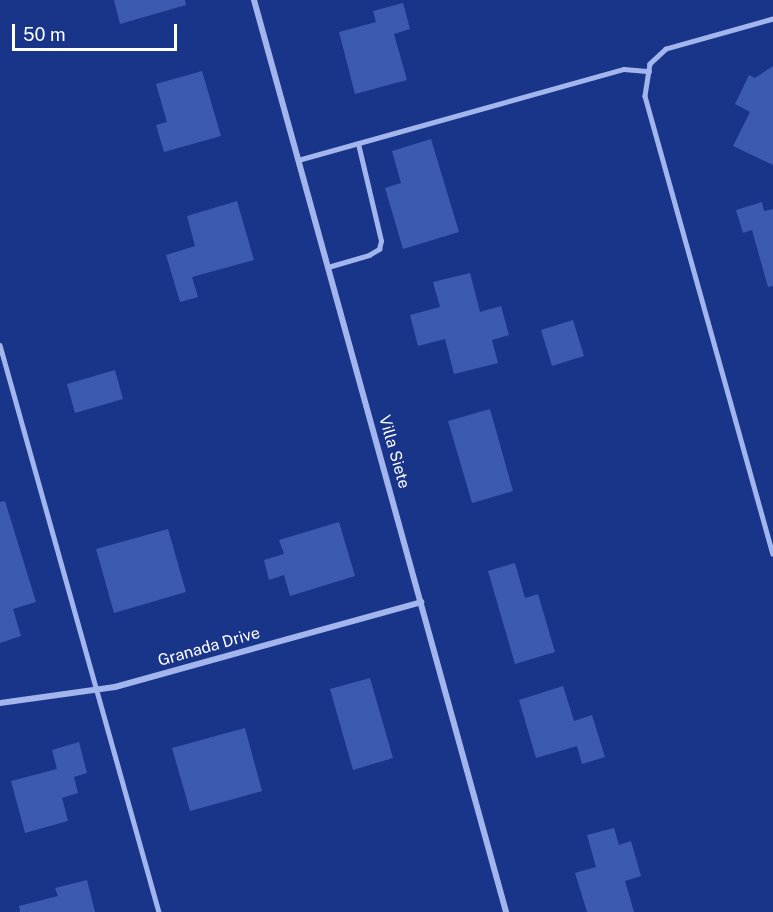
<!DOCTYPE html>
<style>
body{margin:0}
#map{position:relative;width:773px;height:912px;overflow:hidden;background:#19358a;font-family:"Public Sans",sans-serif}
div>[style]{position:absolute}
.building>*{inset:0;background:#3d5ab1}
.service>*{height:4.5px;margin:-2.25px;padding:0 2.25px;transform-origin:2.25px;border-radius:2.25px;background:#a2b6ed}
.minor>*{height:6px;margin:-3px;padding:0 3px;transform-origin:3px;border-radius:3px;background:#a2b6ed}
span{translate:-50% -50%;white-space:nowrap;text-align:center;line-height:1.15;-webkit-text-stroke:4.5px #19358a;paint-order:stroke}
.street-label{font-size:16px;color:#fff}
.scale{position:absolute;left:12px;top:24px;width:165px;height:27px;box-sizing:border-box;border:3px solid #fff;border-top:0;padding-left:8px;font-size:18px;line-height:21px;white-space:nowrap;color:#fff;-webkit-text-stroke:4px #19358a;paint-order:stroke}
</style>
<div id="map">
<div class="building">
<div style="clip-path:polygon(114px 0,185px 0,186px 5px,120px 24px)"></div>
<div style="clip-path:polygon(403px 3px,410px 29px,394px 34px,407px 80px,355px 94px,339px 32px,376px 22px,373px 11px)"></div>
<div style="clip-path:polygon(773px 66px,773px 165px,733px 146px,750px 112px,735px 104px,749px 75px,755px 78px)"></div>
<div style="clip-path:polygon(202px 71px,221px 136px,164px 152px,156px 125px,167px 122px,156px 84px)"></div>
<div style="clip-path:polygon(431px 139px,459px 232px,403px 249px,385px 188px,401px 183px,392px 151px)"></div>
<div style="clip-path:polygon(237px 201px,254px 260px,192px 277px,198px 297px,180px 302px,166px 255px,195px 246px,187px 216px)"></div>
<div style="clip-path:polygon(762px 202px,764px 211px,773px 209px,773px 286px,768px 287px,752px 230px,743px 233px,736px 210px)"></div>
<div style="clip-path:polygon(470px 273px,480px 312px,501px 306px,509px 335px,492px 340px,498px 363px,454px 374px,445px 339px,418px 346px,410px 315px,440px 307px,433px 282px)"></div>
<div style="clip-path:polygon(573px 320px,584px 356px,552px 366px,541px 330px)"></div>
<div style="clip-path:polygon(115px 370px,123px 399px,75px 413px,67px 384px)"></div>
<div style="clip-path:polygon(490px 409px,513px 491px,472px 503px,448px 421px)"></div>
<div style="clip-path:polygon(5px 501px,36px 602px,13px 609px,21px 636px,0 643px,0 502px)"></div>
<div style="clip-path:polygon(339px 522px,355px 576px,290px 596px,284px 575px,269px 580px,264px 560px,284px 554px,279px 540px)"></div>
<div style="clip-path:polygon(168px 529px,186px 592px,114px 613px,96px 549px)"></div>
<div style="clip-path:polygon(515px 563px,525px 598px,538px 594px,555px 652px,515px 664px,488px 571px)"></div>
<div style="clip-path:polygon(370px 678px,393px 758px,353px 770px,330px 689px)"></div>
<div style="clip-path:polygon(563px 686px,574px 721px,592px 715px,605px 757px,582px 764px,577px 746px,536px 758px,519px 700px)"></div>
<div style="clip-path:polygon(245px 728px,262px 791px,190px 811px,172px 748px)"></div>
<div style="clip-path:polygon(79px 742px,87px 773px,74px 777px,78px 793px,62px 798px,68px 821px,25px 833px,11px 781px,57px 769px,52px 750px)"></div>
<div style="clip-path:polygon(614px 828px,619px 845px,631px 841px,641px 876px,625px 881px,634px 912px,587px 912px,575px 873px,596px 867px,587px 835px)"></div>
<div style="clip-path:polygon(87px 880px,95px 912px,20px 912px,19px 906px,58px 896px,55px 888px)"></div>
</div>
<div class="service">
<div style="left:773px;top:19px;width:111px;rotate:164.3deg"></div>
<div style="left:666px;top:49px;width:22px;rotate:137deg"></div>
<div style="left:650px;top:64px;width:32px;rotate:99deg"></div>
<div style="left:645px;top:96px;width:475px;rotate:74.4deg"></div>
<div style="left:298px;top:160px;width:338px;rotate:-15.6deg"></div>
<div style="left:624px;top:69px;width:25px;rotate:5deg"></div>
<div style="left:328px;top:267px;width:43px;rotate:-16.3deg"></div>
<div style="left:369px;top:255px;width:12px;rotate:-31deg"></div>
<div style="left:379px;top:249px;width:8px;rotate:-76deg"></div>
<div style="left:381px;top:241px;width:100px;rotate:-103.3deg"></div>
<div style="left:0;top:345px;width:589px;rotate:74.34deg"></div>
</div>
<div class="minor">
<div style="left:254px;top:0;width:946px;rotate:74.55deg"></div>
<div style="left:0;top:703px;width:116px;rotate:-7.9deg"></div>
<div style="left:115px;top:687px;width:318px;rotate:-15.5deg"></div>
</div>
<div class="street-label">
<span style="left:394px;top:452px;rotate:74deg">Villa Siete</span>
<span style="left:209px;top:647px;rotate:-16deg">Granada Drive</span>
</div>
<div class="scale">50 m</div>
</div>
